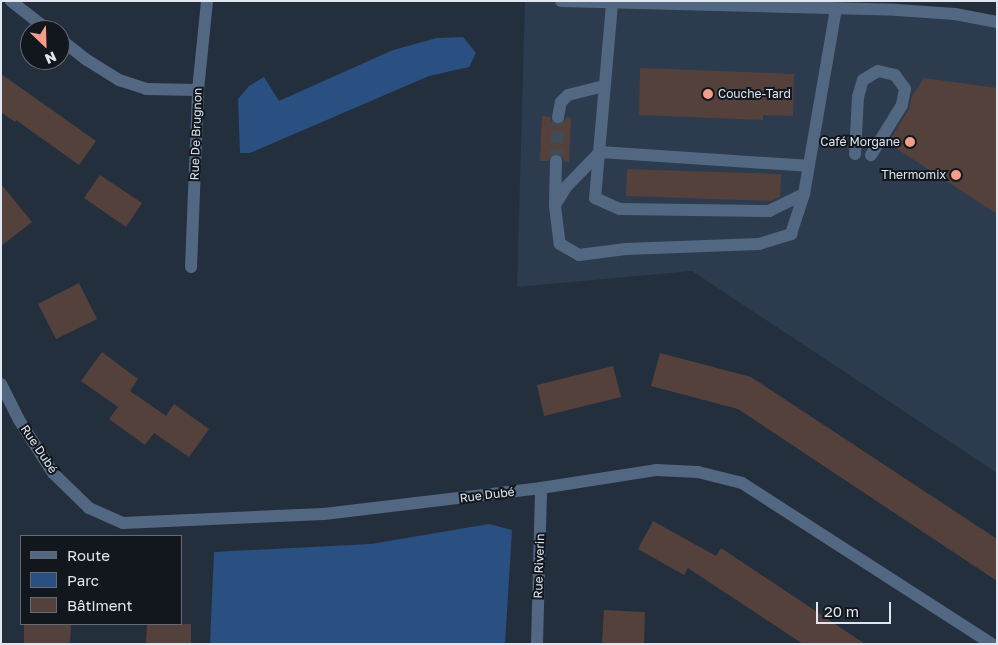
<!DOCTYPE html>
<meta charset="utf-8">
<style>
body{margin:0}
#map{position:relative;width:998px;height:645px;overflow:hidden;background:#242f3d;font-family:"Golos Text",sans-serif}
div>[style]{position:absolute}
.built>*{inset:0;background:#2c3b4d}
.green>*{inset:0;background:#295081}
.building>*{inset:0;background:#55413c}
.minor-tunnel>*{height:12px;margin-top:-6px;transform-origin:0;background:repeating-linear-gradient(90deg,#404b58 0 12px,transparent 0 18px)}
.minor>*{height:12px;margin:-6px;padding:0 6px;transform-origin:6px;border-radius:6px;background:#526781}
.dots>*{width:14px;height:14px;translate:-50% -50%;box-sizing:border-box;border:2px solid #12171d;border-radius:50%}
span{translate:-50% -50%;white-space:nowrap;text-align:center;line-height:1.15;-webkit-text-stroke:4px #12171d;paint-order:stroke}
.poi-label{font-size:12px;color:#e0e7f1}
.left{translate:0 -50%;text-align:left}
.right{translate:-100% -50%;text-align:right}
.street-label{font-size:12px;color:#e0e7f1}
.frame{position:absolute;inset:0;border:2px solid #e0e7f1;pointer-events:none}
.legend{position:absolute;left:20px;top:535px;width:162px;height:90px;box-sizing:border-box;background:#12171d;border:1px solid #646a72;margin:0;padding:6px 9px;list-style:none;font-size:15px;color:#e0e7f1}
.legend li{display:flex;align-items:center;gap:10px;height:25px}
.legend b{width:25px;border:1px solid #646a72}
.north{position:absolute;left:20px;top:20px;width:50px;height:50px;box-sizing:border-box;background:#12171d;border:1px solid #646a72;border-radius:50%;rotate:156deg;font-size:14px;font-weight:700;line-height:20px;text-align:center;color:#e0e7f1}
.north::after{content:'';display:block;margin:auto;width:18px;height:22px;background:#f49e8a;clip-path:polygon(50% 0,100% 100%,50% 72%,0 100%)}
.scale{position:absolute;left:816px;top:602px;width:75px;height:22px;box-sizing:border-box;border:2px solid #e0e7f1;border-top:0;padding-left:6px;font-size:15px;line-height:18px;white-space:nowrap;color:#e0e7f1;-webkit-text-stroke:4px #12171d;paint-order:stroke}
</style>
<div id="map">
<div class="built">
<div style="clip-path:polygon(525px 1px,897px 10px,997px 22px,997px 473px,692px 271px,517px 287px)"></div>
</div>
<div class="green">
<div style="clip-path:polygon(463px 37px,476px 53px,469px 67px,429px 76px,250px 153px,240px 153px,238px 99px,249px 86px,264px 77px,279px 101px,393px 50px,437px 38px)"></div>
<div style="clip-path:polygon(489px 524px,512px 530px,505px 644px,210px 644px,214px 552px,371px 544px)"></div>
</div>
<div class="building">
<div style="clip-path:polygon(640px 68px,794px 74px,793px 116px,763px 115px,763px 120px,639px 115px)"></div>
<div style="clip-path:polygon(1px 74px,96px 141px,79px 165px,16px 120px,15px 122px,1px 112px)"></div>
<div style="clip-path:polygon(924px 78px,997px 88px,997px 214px,888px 143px,909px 109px,912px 96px)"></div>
<div style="clip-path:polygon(542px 116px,550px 117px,552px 123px,557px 125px,564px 123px,566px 117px,571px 118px,569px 162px,564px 161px,563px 157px,557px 153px,552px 154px,548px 161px,540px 161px)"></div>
<div style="clip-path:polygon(627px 169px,781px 174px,780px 197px,770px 201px,626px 196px)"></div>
<div style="clip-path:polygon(100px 175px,142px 203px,126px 227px,84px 198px)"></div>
<div style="clip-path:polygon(1px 184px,32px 222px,1px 246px)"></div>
<div style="clip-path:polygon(79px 283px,97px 319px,56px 339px,38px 304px)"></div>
<div style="clip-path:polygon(102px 352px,138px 379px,130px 391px,166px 416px,174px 404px,209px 429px,189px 457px,154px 433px,145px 445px,109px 419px,118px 407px,81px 381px)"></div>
<div style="clip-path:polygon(660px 353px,751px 377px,997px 539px,997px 581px,738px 409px,651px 386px)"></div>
<div style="clip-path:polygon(613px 366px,621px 397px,544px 416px,537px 385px)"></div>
<div style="clip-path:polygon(653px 521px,716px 556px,721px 548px,865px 644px,803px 644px,688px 568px,684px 575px,638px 549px)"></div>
<div style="clip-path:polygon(604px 610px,645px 612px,644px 644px,602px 644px)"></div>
<div style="clip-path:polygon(24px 624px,71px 624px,70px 644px,24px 644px)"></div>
<div style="clip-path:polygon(147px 624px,191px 624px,191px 644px,146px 644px)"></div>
</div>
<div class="minor-tunnel">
<div style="left:556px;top:161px;width:44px;rotate:-87.4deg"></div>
</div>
<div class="minor">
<div style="left:11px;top:1px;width:47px;rotate:38.1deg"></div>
<div style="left:561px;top:1px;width:336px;rotate:1.5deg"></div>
<div style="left:897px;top:10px;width:58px;rotate:3.9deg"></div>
<div style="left:955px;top:14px;width:43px;rotate:10.8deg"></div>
<div style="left:612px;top:4px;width:195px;rotate:95deg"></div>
<div style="left:595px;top:198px;width:27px;rotate:24deg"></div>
<div style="left:620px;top:209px;width:149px;rotate:0.8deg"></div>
<div style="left:769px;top:211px;width:39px;rotate:-26deg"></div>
<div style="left:804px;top:194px;width:188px;rotate:-80.2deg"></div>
<div style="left:60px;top:39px;width:34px;rotate:38deg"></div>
<div style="left:87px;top:60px;width:38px;rotate:32deg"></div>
<div style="left:119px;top:80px;width:28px;rotate:18deg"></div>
<div style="left:146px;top:89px;width:52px;rotate:1.1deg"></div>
<div style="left:558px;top:117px;width:15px;rotate:-79deg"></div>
<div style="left:561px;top:102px;width:10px;rotate:-45deg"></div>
<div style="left:568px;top:95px;width:36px;rotate:-14deg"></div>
<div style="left:855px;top:154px;width:57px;rotate:-87deg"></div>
<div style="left:858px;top:97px;width:18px;rotate:-74deg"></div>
<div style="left:863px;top:80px;width:17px;rotate:-31deg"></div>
<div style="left:878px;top:71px;width:17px;rotate:13deg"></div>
<div style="left:895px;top:75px;width:17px;rotate:54deg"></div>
<div style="left:905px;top:89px;width:16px;rotate:101deg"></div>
<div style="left:902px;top:105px;width:59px;rotate:121.8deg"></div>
<div style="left:556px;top:161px;width:45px;rotate:91.3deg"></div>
<div style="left:555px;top:206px;width:38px;rotate:83deg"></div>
<div style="left:560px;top:244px;width:22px;rotate:30deg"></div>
<div style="left:579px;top:255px;width:47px;rotate:-7.3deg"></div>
<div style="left:626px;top:249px;width:133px;rotate:-2.2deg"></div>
<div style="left:759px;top:244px;width:34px;rotate:-17deg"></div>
<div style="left:791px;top:234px;width:42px;rotate:-72deg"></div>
<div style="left:555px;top:205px;width:22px;rotate:-58deg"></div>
<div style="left:567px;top:186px;width:47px;rotate:-45.9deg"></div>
<div style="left:600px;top:152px;width:209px;rotate:3.8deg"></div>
<div style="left:191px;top:267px;width:177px;rotate:-87.7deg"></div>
<div style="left:198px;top:90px;width:89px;rotate:-84.2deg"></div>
<div style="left:1px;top:384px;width:40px;rotate:63.4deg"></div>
<div style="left:19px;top:420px;width:63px;rotate:57.3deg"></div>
<div style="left:53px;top:473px;width:50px;rotate:44.2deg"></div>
<div style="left:89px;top:508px;width:37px;rotate:24deg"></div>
<div style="left:123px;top:523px;width:201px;rotate:-2.6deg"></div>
<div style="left:324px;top:514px;width:219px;rotate:-6.8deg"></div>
<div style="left:541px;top:488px;width:116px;rotate:-8.9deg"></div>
<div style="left:656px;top:470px;width:42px;rotate:2.7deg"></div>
<div style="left:698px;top:472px;width:45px;rotate:14deg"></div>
<div style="left:742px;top:483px;width:297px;rotate:32.8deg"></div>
<div style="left:537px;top:644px;width:156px;rotate:-88.5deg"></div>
</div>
<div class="dots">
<div style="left:708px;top:94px;background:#f49e8a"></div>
<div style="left:910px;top:142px;background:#f49e8a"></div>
<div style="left:956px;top:175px;background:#f49e8a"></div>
</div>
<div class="poi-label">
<span class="left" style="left:718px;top:94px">Couche-Tard</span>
<span class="right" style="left:900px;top:142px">Café Morgane</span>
<span class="right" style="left:946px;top:175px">Thermomix</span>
</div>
<div class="street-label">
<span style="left:196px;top:134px;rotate:-88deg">Rue De Brugnon</span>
<span style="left:39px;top:449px;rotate:56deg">Rue Dubé</span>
<span style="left:487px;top:495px;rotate:-7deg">Rue Dubé</span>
<span style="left:539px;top:566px;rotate:-88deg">Rue Riverin</span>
</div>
<div class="frame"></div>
<ul class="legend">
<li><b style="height:6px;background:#526781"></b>Route</li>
<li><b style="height:14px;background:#295081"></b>Parc</li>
<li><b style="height:14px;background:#55413c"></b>Bâtiment</li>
</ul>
<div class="north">N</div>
<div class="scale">20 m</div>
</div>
